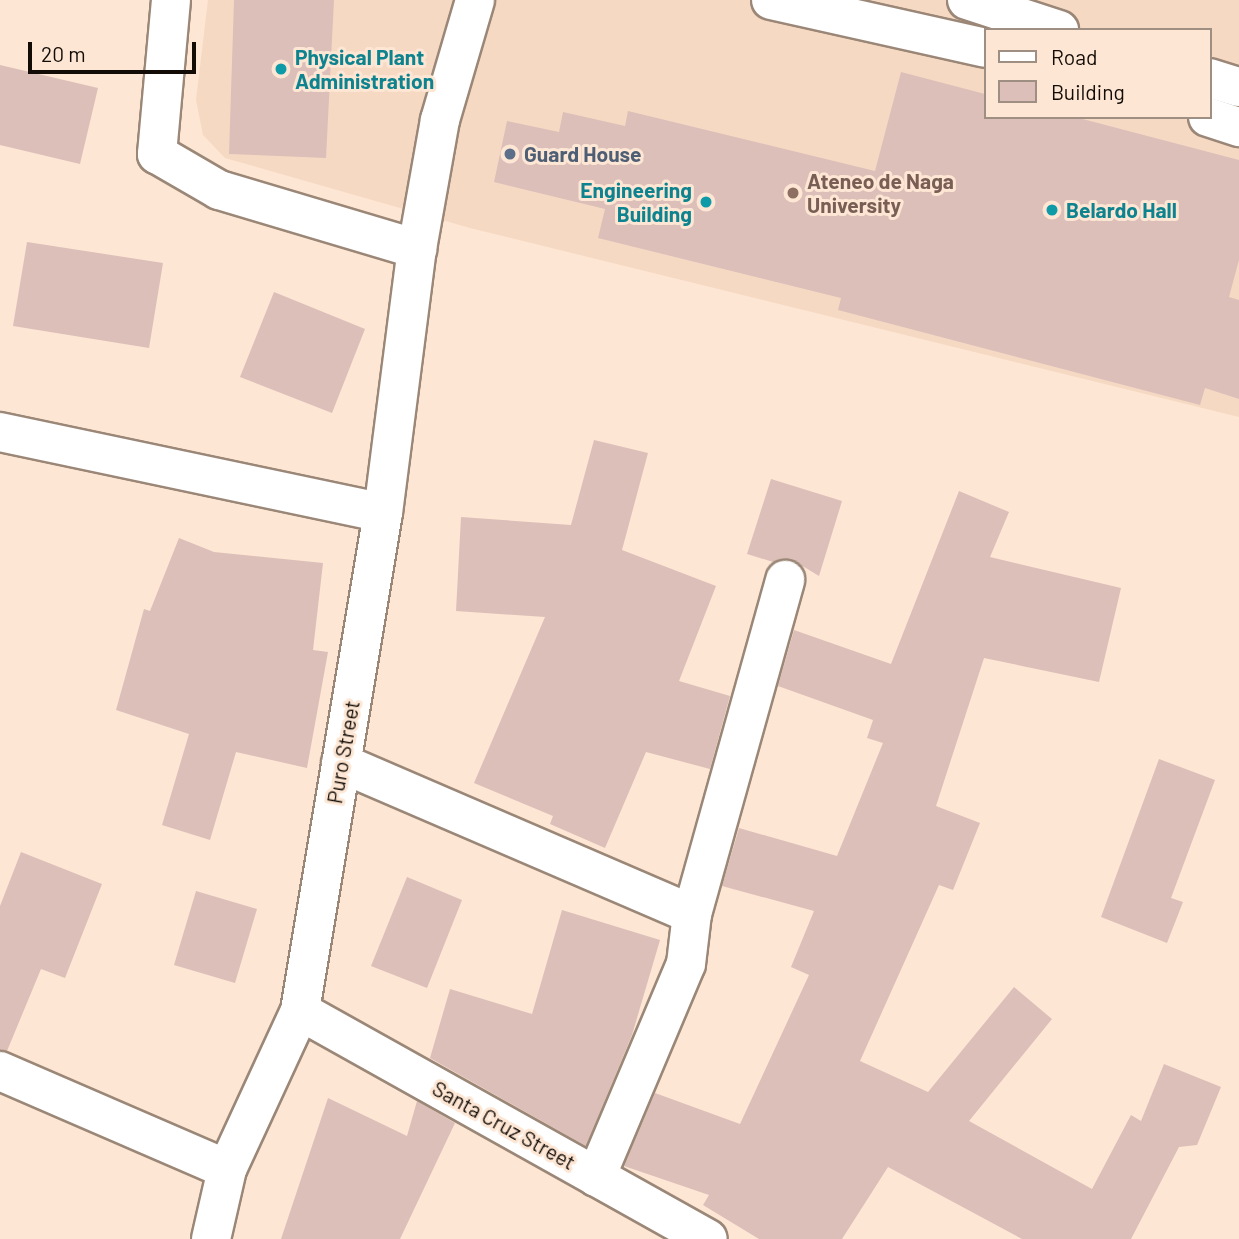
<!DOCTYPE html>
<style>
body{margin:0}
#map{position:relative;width:1239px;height:1239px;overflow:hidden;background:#fde6d4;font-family:Barlow,sans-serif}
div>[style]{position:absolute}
.built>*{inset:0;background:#f6d9c3}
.building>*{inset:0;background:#dcbfb9}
.roads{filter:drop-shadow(2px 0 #9b8777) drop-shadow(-2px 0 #9b8777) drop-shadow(0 2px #9b8777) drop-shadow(0 -2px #9b8777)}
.minor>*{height:38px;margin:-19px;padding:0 19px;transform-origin:19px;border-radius:19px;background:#fff}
.dots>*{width:19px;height:19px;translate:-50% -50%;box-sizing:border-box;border:4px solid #fde6d4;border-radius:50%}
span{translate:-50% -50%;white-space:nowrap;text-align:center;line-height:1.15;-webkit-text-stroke:6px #fde6d4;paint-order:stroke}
.culture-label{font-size:21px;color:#0d838f;font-weight:700}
.left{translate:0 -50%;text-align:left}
.right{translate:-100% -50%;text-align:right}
.service-label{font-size:21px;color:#4e5e75;font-weight:700}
.education-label{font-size:21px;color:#785e54;font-weight:700}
.street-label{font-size:21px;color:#130c06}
.legend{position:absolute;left:984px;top:28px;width:228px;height:91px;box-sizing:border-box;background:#fde6d4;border:2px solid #9f8f82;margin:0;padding:9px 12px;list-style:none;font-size:21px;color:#130c06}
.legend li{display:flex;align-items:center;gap:14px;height:35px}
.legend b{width:35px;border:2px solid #9f8f82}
.scale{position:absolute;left:28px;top:42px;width:168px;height:32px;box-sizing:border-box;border:4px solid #130c06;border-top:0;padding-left:9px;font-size:21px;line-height:24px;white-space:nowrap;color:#130c06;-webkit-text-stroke:5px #fde6d4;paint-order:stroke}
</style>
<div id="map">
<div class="built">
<div style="clip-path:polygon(evenodd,208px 0,1239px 0,1239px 417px,470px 228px,225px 158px,203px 135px,196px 100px,208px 0,985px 30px,1209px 30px,1209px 117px,985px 117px,985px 30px)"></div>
</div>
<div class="building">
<div style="clip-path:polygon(234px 0,334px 0,326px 158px,229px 154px)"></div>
<div style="clip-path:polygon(0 65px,98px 88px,80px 164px,0 145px)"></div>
<div style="clip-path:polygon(901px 72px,985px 94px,985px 117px,1075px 117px,1239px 160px,1239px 260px,1229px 297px,1239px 300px,1239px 399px,1205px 388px,1200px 405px,838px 310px,841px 298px,598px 238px,605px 209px,494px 182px,507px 121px,559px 132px,563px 112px,625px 126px,628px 111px,875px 171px)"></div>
<div style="clip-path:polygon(27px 242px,163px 263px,149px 348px,13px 326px)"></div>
<div style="clip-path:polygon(274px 292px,365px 329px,332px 413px,240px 377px)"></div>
<div style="clip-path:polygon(594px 440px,648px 453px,622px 550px,716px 586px,679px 681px,730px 696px,710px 769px,646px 752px,605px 848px,550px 824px,553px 816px,474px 783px,545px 617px,456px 611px,461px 517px,571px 525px)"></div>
<div style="clip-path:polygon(771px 479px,842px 501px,819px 576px,791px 559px,773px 562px,747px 554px)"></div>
<div style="clip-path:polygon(959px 491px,1009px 512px,990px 557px,1121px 588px,1099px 682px,984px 658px,936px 806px,980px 823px,953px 890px,939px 885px,860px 1061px,928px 1092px,1014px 987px,1052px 1019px,969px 1121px,1092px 1189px,1131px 1115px,1141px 1121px,1164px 1064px,1221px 1087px,1197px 1145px,1179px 1147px,1131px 1239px,1022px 1239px,888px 1167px,842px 1239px,759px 1239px,703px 1205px,709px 1195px,624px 1166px,655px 1093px,740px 1124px,809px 975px,791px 967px,814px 911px,722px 886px,739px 828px,837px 856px,883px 743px,867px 738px,873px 720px,778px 686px,794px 630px,891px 664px)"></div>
<div style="clip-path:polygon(179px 538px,214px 552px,323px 563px,313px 650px,328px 652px,307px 768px,236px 752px,210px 840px,162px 825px,189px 734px,116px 710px,144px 609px,150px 611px)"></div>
<div style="clip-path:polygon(1159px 759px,1215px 780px,1171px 898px,1183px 902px,1167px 943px,1101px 917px)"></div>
<div style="clip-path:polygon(21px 852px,102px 884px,65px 978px,41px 969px,7px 1051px,0 1050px,0 906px)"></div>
<div style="clip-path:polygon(407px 877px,462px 900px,427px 988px,371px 966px)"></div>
<div style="clip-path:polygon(196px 891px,257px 909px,235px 983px,174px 965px)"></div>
<div style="clip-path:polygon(562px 910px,660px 940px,632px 1035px,586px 1146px,430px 1058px,450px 989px,532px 1014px)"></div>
<div style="clip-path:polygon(328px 1098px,407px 1136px,417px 1101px,455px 1123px,400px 1239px,281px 1239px)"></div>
</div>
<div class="roads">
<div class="minor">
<div style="left:171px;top:0;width:155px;rotate:95.2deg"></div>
<div style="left:157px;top:154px;width:72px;rotate:30.1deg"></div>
<div style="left:219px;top:190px;width:207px;rotate:16.6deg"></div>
<div style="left:771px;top:0;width:219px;rotate:12.6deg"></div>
<div style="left:967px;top:0;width:97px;rotate:18.1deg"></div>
<div style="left:1209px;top:78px;width:31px;rotate:17deg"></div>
<div style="left:1208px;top:117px;width:33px;rotate:18deg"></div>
<div style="left:0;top:432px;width:391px;rotate:11.9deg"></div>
<div style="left:341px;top:763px;width:382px;rotate:23.3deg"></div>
<div style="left:692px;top:914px;width:347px;rotate:-74.4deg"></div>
<div style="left:300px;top:1011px;width:467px;rotate:29.2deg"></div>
<div style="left:0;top:1071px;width:247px;rotate:23.4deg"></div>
<div style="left:596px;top:1177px;width:231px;rotate:-67.1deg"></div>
<div style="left:686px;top:964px;width:50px;rotate:-83.2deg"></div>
<div style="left:211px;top:1239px;width:72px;rotate:-77.1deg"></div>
<div style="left:227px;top:1169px;width:174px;rotate:-65.2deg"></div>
<div style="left:300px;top:1011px;width:505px;rotate:-80.54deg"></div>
<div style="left:383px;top:513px;width:266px;rotate:-82.7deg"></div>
<div style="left:417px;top:249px;width:131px;rotate:-79.9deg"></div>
<div style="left:440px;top:120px;width:125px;rotate:-73.7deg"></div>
</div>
</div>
<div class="dots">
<div style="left:281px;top:69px;background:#0f9aa8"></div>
<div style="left:510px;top:154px;background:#5c6f8a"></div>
<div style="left:793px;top:193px;background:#8d6e63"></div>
<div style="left:706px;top:202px;background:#0f9aa8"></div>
<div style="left:1052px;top:210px;background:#0f9aa8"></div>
</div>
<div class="culture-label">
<span class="left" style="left:295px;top:69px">Physical Plant<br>Administration</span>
<span class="right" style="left:692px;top:202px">Engineering<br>Building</span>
<span class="left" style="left:1066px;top:210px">Belardo Hall</span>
</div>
<div class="service-label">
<span class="left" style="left:524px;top:154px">Guard House</span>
</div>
<div class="education-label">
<span class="left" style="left:807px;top:193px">Ateneo de Naga<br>University</span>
</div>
<div class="street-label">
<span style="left:343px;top:752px;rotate:-80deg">Puro Street</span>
<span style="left:504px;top:1125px;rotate:29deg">Santa Cruz Street</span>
</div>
<ul class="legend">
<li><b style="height:9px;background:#fff"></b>Road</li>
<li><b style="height:19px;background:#dcbfb9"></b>Building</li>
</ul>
<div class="scale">20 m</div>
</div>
